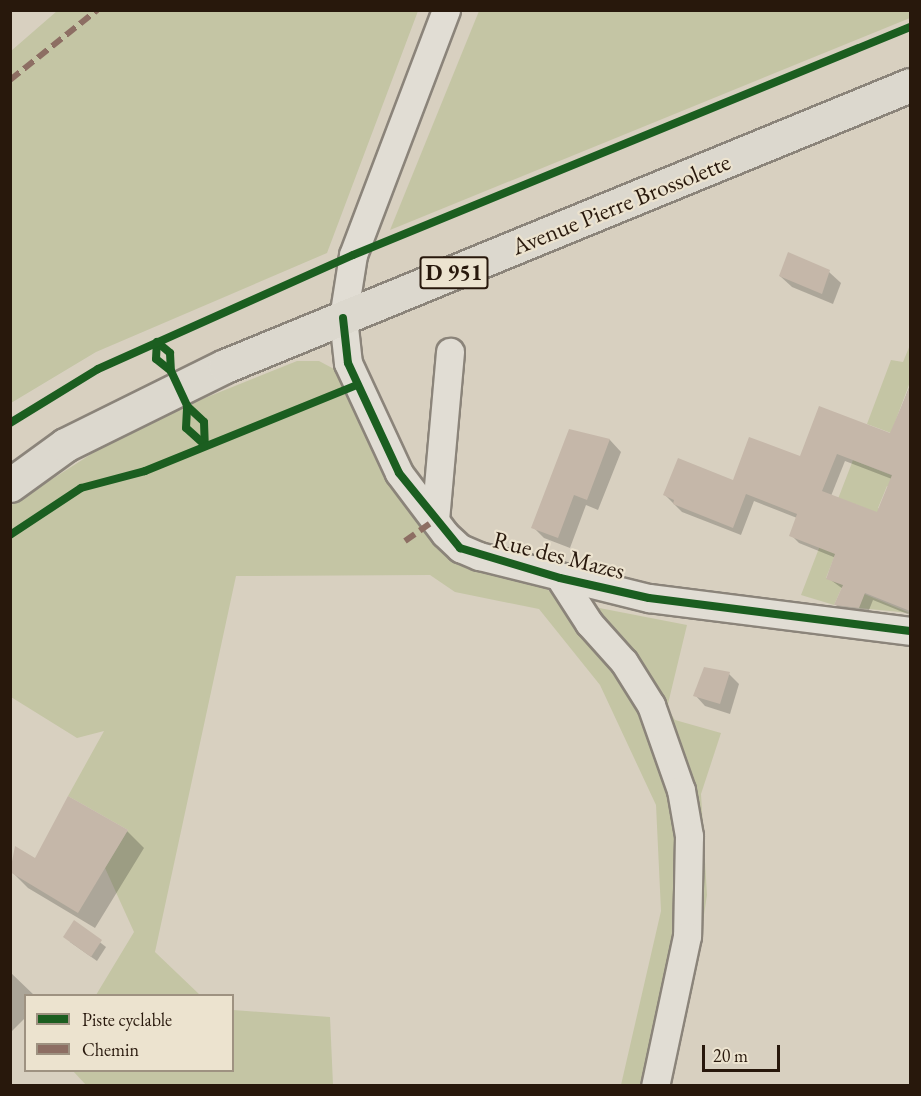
<!DOCTYPE html>
<style>
body{margin:0}
#map{position:relative;width:921px;height:1096px;overflow:hidden;background:#d8d0c0;font-family:"EB Garamond",serif}
div>[style]{position:absolute}
.green>*{inset:0;background:#c4c5a4}
.shadow>*{inset:0;background:#0003}
.building>*{inset:0;background:#c5b7a9}
.roads{filter:drop-shadow(2px 0 #8b847a) drop-shadow(-2px 0 #8b847a) drop-shadow(0 2px #8b847a) drop-shadow(0 -2px #8b847a)}
.street>*{height:27px;margin:-13.5px;padding:0 13.5px;transform-origin:13.5px;border-radius:13.5px;background:#e1ddd4}
.primary>*{height:33px;margin:-16.5px;padding:0 16.5px;transform-origin:16.5px;border-radius:16.5px;background:#dcd8ce}
.quiet>*{height:6px;margin-top:-3px;transform-origin:0;background:repeating-linear-gradient(90deg,#8d6e63 0 12px,transparent 0 18px)}
.cycleway>*{height:8px;margin:-4px;padding:0 4px;transform-origin:4px;border-radius:4px;background:#1b5e20}
span{translate:-50% -50%;white-space:nowrap;text-align:center;line-height:1.15;-webkit-text-stroke:4.5px #ece3cf;paint-order:stroke}
.shield-label span{padding:2px 4px;background:#ece3cf;border:2px solid;border-radius:4px;-webkit-text-stroke-width:0}
.shield-label{font-size:22px;color:#28180c;font-weight:700}
.street-label{font-size:24px;color:#28180c}
.frame{position:absolute;inset:0;border:12px solid #28180c;pointer-events:none}
.legend{position:absolute;left:24px;top:994px;width:210px;height:78px;box-sizing:border-box;background:#ece3cf;border:2px solid #9e9281;margin:0;padding:8px 10px;list-style:none;font-size:18px;color:#28180c}
.legend li{display:flex;align-items:center;gap:12px;height:30px}
.legend b{width:30px;border:2px solid #9e9281}
.scale{position:absolute;left:702px;top:1045px;width:78px;height:27px;box-sizing:border-box;border:3px solid #28180c;border-top:0;padding-left:8px;font-size:18px;line-height:21px;white-space:nowrap;color:#28180c;-webkit-text-stroke:4px #ece3cf;paint-order:stroke}
</style>
<div id="map">
<div class="green">
<div style="clip-path:polygon(57px 11px,418px 11px,327px 253px,96px 352px,11px 403px,11px 51px)"></div>
<div style="clip-path:polygon(479px 11px,910px 10px,910px 18px,390px 230px)"></div>
<div style="clip-path:polygon(910px 345px,910px 382px,891px 433px,867px 424px,891px 360px,903px 362px)"></div>
<div style="clip-path:polygon(297px 361px,319px 361px,334px 369px,344px 381px,383px 470px,491px 572px,543px 586px,568px 606px,602px 644px,661px 743px,686px 878px,649px 1085px,621px 1085px,661px 911px,656px 805px,600px 685px,539px 609px,455px 592px,430px 575px,236px 576px,155px 952px,200px 995px,96px 995px,134px 932px,105px 868px,128px 830px,68px 796px,104px 731px,77px 738px,11px 697px,10px 506px,107px 444px,180px 408px)"></div>
<div style="clip-path:polygon(904px 452px,910px 455px,910px 495px,887px 486px,878px 508px,910px 522px,910px 526px,855px 504px,826px 578px,910px 613px,859px 608px,842px 587px,834px 605px,801px 595px,853px 460px,896px 477px)"></div>
<div style="clip-path:polygon(589px 606px,687px 625px,667px 708px,675px 720px,721px 733px,701px 794px,707px 895px,693px 987px,669px 1085px,659px 1085px,691px 812px)"></div>
<div style="clip-path:polygon(233px 1010px,330px 1017px,333px 1085px,86px 1085px,73px 1071px,232px 1070px)"></div>
</div>
<div class="shadow">
<div style="clip-path:polygon(789px 254px,829px 272px,841px 283px,833px 304px,792px 287px,780px 276px)"></div>
<div style="clip-path:polygon(910px 385px,910px 486px,845px 461px,831px 496px,878px 514px,888px 488px,910px 497px,910px 615px,873px 600px,867px 615px,844px 612px,836px 605px,843px 589px,828px 578px,836px 558px,799px 543px,791px 535px,797px 518px,754px 501px,741px 535px,682px 512px,665px 495px,733px 482px,801px 458px,891px 435px)"></div>
<div style="clip-path:polygon(570px 431px,610px 440px,621px 452px,598px 510px,586px 505px,570px 548px,544px 538px,533px 527px)"></div>
<div style="clip-path:polygon(729px 674px,739px 684px,730px 714px,705px 706px,695px 695px)"></div>
<div style="clip-path:polygon(69px 798px,127px 831px,144px 848px,95px 928px,28px 888px,11px 871px,36px 860px)"></div>
<div style="clip-path:polygon(74px 922px,106px 947px,97px 961px,70px 942px)"></div>
<div style="clip-path:polygon(10px 972px,35px 996px,26px 996px,26px 1017px,11px 1032px)"></div>
</div>
<div class="building">
<div style="clip-path:polygon(788px 252px,830px 270px,822px 294px,779px 276px)"></div>
<div style="clip-path:polygon(evenodd,910px 386px,910px 611px,865px 593px,859px 608px,834px 605px,843px 585px,826px 579px,835px 554px,789px 536px,797px 514px,746px 494px,733px 528px,673px 504px,674px 500px,663px 495px,678px 458px,733px 480px,749px 437px,800px 456px,819px 406px,890px 433px,910px 386px,837px 454px,892px 475px,877px 512px,822px 491px,837px 454px)"></div>
<div style="clip-path:polygon(569px 429px,610px 439px,587px 500px,574px 495px,558px 538px,531px 528px)"></div>
<div style="clip-path:polygon(704px 667px,730px 672px,720px 704px,693px 696px)"></div>
<div style="clip-path:polygon(68px 796px,128px 830px,78px 913px,10px 872px,15px 846px,35px 858px)"></div>
<div style="clip-path:polygon(74px 920px,102px 940px,91px 957px,63px 937px)"></div>
</div>
<div class="roads">
<div class="street">
<div style="left:446px;top:10px;width:262px;rotate:110.8deg"></div>
<div style="left:353px;top:255px;width:64px;rotate:99deg"></div>
<div style="left:343px;top:318px;width:45px;rotate:83.7deg"></div>
<div style="left:348px;top:363px;width:121px;rotate:65.1deg"></div>
<div style="left:399px;top:473px;width:76px;rotate:53deg"></div>
<div style="left:445px;top:534px;width:21px;rotate:43deg"></div>
<div style="left:460px;top:548px;width:21px;rotate:23deg"></div>
<div style="left:479px;top:556px;width:175px;rotate:13.9deg"></div>
<div style="left:649px;top:598px;width:263px;rotate:7.2deg"></div>
<div style="left:435px;top:520px;width:169px;rotate:-84.9deg"></div>
<div style="left:560px;top:578px;width:54px;rotate:57.2deg"></div>
<div style="left:589px;top:623px;width:52px;rotate:48.1deg"></div>
<div style="left:624px;top:662px;width:51px;rotate:57.9deg"></div>
<div style="left:651px;top:705px;width:90px;rotate:70.6deg"></div>
<div style="left:681px;top:790px;width:47px;rotate:80.1deg"></div>
<div style="left:689px;top:836px;width:100px;rotate:91.1deg"></div>
<div style="left:687px;top:936px;width:153px;rotate:102deg"></div>
</div>
<div class="primary">
<div style="left:10px;top:485px;width:68px;rotate:-36deg"></div>
<div style="left:65px;top:445px;width:178px;rotate:-26.3deg"></div>
<div style="left:225px;top:366px;width:740px;rotate:-22.3deg"></div>
</div>
</div>
<div class="quiet">
<div style="left:10px;top:80px;width:112px;rotate:-38.8deg"></div>
<div style="left:405px;top:541px;width:37px;rotate:-35deg"></div>
</div>
<div class="cycleway">
<div style="left:343px;top:318px;width:45px;rotate:83.7deg"></div>
<div style="left:348px;top:363px;width:121px;rotate:65.1deg"></div>
<div style="left:399px;top:473px;width:97px;rotate:50.9deg"></div>
<div style="left:460px;top:548px;width:104px;rotate:16.7deg"></div>
<div style="left:560px;top:578px;width:91px;rotate:12.7deg"></div>
<div style="left:649px;top:598px;width:263px;rotate:7.2deg"></div>
<div style="left:171px;top:371px;width:19px;rotate:-141deg"></div>
<div style="left:156px;top:359px;width:17px;rotate:-87deg"></div>
<div style="left:157px;top:342px;width:17px;rotate:40deg"></div>
<div style="left:170px;top:353px;width:18px;rotate:87deg"></div>
<div style="left:171px;top:371px;width:38px;rotate:65deg"></div>
<div style="left:187px;top:406px;width:23px;rotate:43deg"></div>
<div style="left:204px;top:422px;width:23px;rotate:88deg"></div>
<div style="left:205px;top:445px;width:25px;rotate:-138deg"></div>
<div style="left:186px;top:428px;width:22px;rotate:-87deg"></div>
<div style="left:10px;top:423px;width:103px;rotate:-31.5deg"></div>
<div style="left:98px;top:369px;width:279px;rotate:-24.1deg"></div>
<div style="left:353px;top:255px;width:602px;rotate:-22.26deg"></div>
<div style="left:10px;top:535px;width:85px;rotate:-33.5deg"></div>
<div style="left:81px;top:488px;width:66px;rotate:-14.9deg"></div>
<div style="left:145px;top:471px;width:229px;rotate:-22.1deg"></div>
</div>
<div class="shield-label">
<span style="left:454px;top:273px">D 951</span>
</div>
<div class="street-label">
<span style="left:621px;top:204px;rotate:-22deg">Avenue Pierre Brossolette</span>
<span style="left:559px;top:555px;rotate:14deg">Rue des Mazes</span>
</div>
<div class="frame"></div>
<ul class="legend">
<li><b style="height:8px;background:#1b5e20"></b>Piste cyclable</li>
<li><b style="height:8px;background:#8d6e63"></b>Chemin</li>
</ul>
<div class="scale">20 m</div>
</div>
